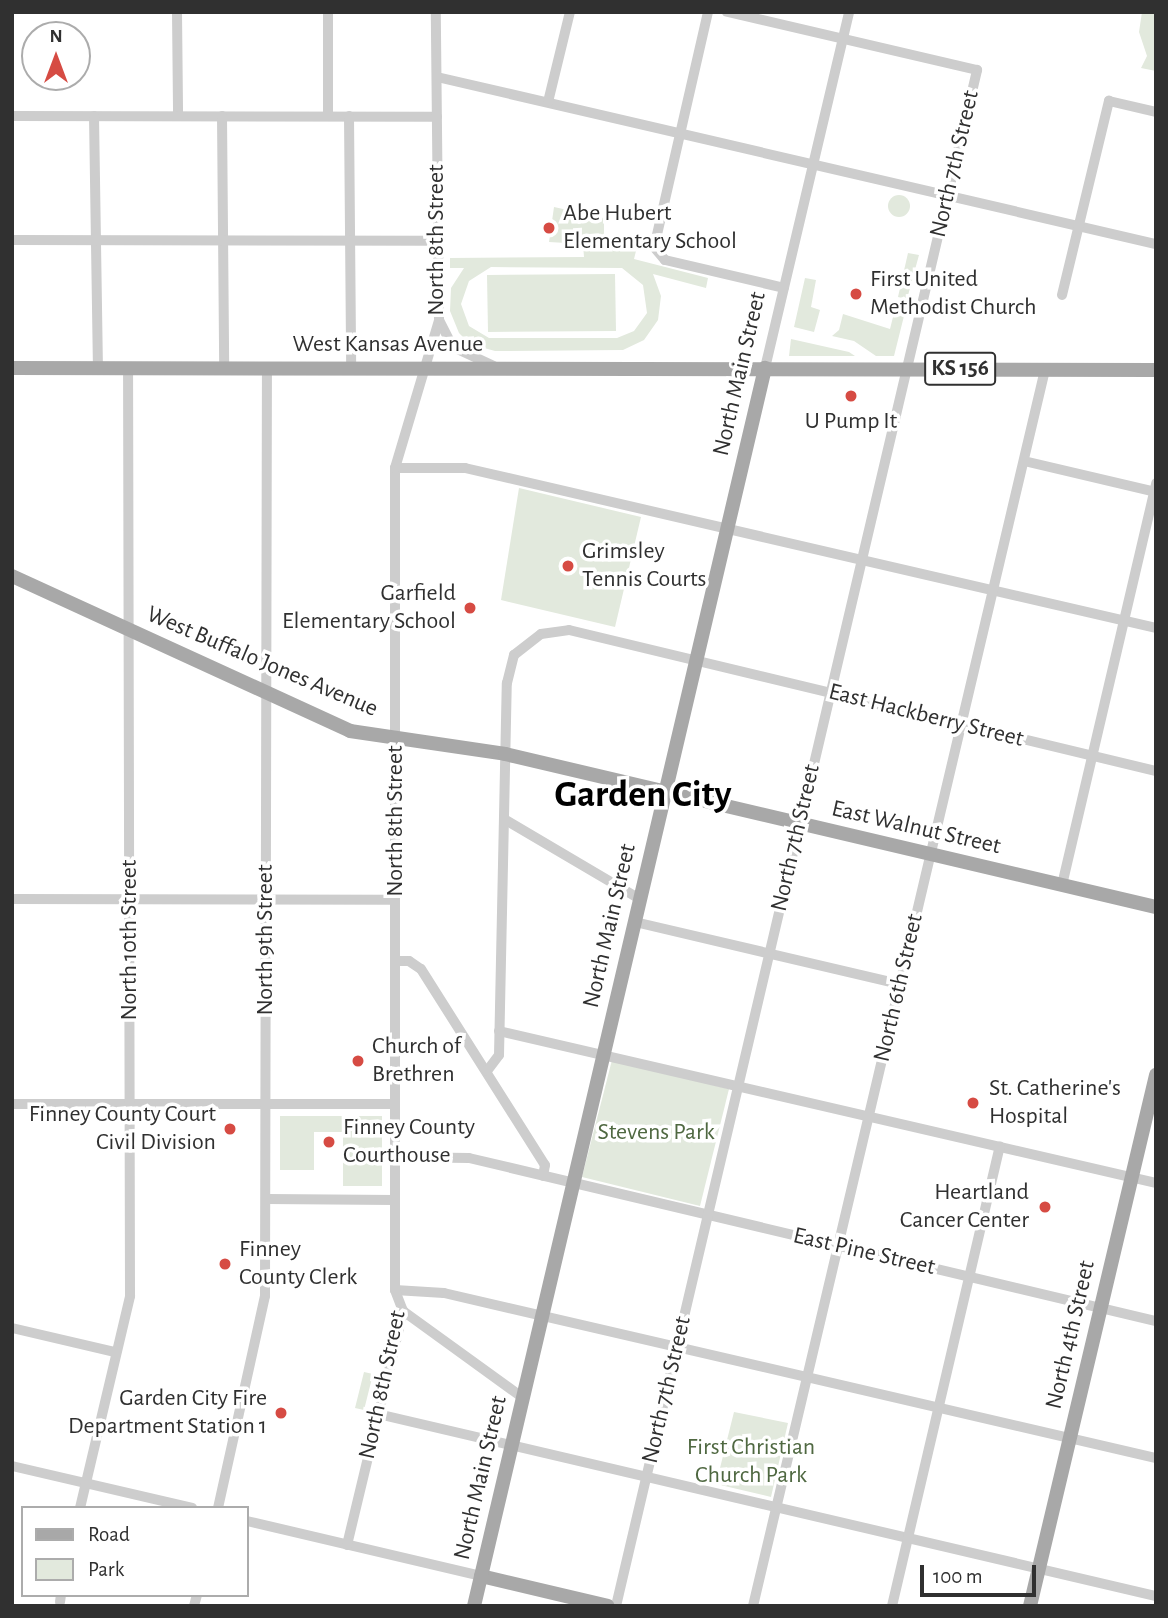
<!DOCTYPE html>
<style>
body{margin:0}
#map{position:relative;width:1168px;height:1618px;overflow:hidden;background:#fff;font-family:"Alegreya Sans",sans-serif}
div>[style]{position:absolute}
.green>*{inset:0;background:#e2e9dd}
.round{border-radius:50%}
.minor>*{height:10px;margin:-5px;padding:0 5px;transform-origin:5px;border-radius:5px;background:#cdcdcd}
.major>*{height:14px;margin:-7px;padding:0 7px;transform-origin:7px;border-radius:7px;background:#a8a8a8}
.dots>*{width:19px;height:19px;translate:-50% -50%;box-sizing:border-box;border:4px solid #fff;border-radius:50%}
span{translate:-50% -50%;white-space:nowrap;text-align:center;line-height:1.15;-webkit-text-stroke:7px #fff;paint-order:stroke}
.shield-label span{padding:2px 5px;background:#fff;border:2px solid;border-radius:5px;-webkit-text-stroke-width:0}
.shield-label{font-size:23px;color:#303030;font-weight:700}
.street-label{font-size:24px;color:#303030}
.poi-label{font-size:24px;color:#303030}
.left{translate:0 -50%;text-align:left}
.right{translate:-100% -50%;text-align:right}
.park-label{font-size:24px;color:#4f6841}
.town-label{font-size:38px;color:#000;font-weight:700}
.frame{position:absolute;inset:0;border:14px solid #303030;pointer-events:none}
.legend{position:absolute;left:21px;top:1506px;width:228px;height:91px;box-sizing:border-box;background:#fff;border:2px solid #acacac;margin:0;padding:9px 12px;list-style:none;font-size:21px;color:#303030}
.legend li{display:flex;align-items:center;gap:14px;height:35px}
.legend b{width:35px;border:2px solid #acacac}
.north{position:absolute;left:21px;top:21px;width:70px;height:70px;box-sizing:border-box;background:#fff;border:2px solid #acacac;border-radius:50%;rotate:0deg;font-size:19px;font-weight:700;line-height:28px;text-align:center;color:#303030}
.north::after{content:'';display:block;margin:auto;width:24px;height:32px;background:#d64b43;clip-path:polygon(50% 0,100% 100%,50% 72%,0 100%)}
.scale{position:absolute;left:920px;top:1565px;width:116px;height:32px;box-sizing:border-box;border:4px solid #303030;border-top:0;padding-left:9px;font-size:21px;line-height:24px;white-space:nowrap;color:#303030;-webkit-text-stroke:5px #fff;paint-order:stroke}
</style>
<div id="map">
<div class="green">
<div style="clip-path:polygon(1142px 12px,1156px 12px,1156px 71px,1141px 68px,1147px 56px,1139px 32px)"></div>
<div class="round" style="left:888px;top:195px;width:22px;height:22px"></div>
<div style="clip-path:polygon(evenodd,554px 207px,604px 218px,604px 239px,637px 247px,634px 259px,708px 278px,706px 288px,653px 274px,661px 296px,658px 320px,644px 340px,623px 350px,495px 351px,470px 344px,459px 333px,450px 311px,451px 288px,464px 268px,450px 268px,450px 258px,584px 257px,583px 244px,549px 242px,554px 207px,491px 267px,622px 268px,643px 285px,647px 313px,634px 331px,617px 338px,489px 338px,469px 326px,461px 304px,469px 281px,491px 267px)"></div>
<div style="clip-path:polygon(908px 253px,919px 255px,907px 299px,898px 297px)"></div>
<div style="clip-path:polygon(615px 274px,616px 331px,488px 332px,487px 275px)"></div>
<div style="clip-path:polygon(805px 278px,816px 280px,811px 307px,820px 310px,814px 332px,794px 327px)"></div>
<div style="clip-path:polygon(897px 301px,907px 304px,894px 356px,876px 356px,854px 341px,832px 336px,839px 330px,843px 314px,890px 329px)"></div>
<div style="clip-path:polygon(791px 339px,849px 352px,855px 356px,789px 356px)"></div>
<div style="clip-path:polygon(519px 488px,641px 517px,615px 627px,501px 600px)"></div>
<div style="clip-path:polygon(612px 1060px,729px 1089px,700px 1206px,582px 1177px)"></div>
<div style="clip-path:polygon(280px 1116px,382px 1116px,382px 1186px,343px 1186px,343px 1132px,314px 1132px,314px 1170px,280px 1170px)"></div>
<div style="clip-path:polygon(364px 1372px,373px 1374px,364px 1410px,355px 1408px)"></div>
<div style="clip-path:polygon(734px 1412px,788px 1423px,771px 1497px,716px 1484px)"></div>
</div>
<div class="minor">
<div style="left:177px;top:12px;width:104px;rotate:89.4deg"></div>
<div style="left:328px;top:12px;width:104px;rotate:90deg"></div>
<div style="left:708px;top:12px;width:241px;rotate:102.9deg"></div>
<div style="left:654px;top:247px;width:17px;rotate:50deg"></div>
<div style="left:665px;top:260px;width:122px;rotate:13.2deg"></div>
<div style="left:437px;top:77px;width:738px;rotate:13.08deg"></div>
<div style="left:548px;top:102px;width:93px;rotate:-76.3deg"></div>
<div style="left:12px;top:116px;width:425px;rotate:0.1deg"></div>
<div style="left:94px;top:116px;width:252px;rotate:89.1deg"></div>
<div style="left:222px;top:116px;width:251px;rotate:89.5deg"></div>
<div style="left:349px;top:116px;width:252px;rotate:89.5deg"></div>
<div style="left:12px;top:240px;width:426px;rotate:0.1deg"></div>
<div style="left:1062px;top:295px;width:200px;rotate:-76.4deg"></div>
<div style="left:1109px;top:101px;width:48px;rotate:13.2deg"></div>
<div style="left:439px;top:320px;width:30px;rotate:63deg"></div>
<div style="left:453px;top:347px;width:45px;rotate:24.9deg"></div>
<div style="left:765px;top:368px;width:366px;rotate:-76.7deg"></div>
<div style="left:1024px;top:461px;width:136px;rotate:13.2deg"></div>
<div style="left:395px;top:468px;width:70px"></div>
<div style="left:465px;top:468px;width:709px;rotate:13.04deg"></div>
<div style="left:504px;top:819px;width:158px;rotate:30.5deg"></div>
<div style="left:1062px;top:885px;width:413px;rotate:-76.8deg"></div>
<div style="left:12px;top:899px;width:383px;rotate:0.1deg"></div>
<div style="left:635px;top:922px;width:272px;rotate:13.2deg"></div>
<div style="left:395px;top:961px;width:14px"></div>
<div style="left:409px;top:961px;width:14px;rotate:34deg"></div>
<div style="left:421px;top:969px;width:232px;rotate:57.7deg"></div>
<div style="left:545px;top:1165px;width:11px;rotate:100deg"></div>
<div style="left:499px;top:1031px;width:674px;rotate:13.03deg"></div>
<div style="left:487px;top:1071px;width:20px;rotate:-53deg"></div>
<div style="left:499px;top:1055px;width:372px;rotate:-88.8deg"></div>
<div style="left:507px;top:683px;width:29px;rotate:-76deg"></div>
<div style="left:514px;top:655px;width:34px;rotate:-38deg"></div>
<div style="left:541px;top:634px;width:28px;rotate:-8deg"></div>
<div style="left:569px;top:630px;width:604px;rotate:13.51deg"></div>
<div style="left:12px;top:1104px;width:383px"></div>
<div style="left:395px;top:1157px;width:74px;rotate:0.8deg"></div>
<div style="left:469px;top:1158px;width:706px;rotate:13.35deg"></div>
<div style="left:267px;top:1199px;width:128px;rotate:0.4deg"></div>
<div style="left:395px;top:1290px;width:49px;rotate:3.5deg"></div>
<div style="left:444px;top:1293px;width:731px;rotate:13.05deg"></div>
<div style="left:403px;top:1311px;width:148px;rotate:35.9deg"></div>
<div style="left:12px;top:1328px;width:106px;rotate:13.1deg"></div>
<div style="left:378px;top:1414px;width:799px;rotate:13.17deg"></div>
<div style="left:12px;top:1466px;width:185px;rotate:13.1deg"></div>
<div style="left:80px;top:1508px;width:218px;rotate:-76.7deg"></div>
<div style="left:130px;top:1296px;width:928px;rotate:-90.12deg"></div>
<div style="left:218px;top:1508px;width:217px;rotate:-77.5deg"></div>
<div style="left:265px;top:1296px;width:928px;rotate:-89.88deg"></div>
<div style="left:247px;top:1521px;width:240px;rotate:13.2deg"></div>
<div style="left:347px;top:1545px;width:241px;rotate:-76.5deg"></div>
<div style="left:403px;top:1311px;width:22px;rotate:-111deg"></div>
<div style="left:395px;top:1290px;width:822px;rotate:-90deg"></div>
<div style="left:395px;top:468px;width:154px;rotate:-73.4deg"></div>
<div style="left:439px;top:320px;width:308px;rotate:-90.6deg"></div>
<div style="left:60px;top:1602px;width:7px;rotate:-82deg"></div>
<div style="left:194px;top:1606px;width:11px;rotate:-75deg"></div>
<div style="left:616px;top:1606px;width:1578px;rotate:-76.77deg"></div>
<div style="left:977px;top:70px;width:257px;rotate:-166.9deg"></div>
<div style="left:753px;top:1606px;width:1270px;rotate:-76.71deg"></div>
<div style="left:892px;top:1606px;width:472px;rotate:-76.8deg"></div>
</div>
<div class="major">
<div style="left:12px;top:368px;width:1144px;rotate:0.1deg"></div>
<div style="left:12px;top:576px;width:372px;rotate:24.6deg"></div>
<div style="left:350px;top:731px;width:157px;rotate:8.4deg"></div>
<div style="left:505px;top:754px;width:669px;rotate:13.23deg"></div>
<div style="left:481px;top:1576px;width:130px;rotate:13.3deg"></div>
<div style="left:474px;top:1606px;width:1272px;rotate:-76.77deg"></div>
<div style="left:1030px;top:1606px;width:546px;rotate:-76.65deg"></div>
</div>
<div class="dots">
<div style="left:549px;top:228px;background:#d64b43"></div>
<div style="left:856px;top:294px;background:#d64b43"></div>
<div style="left:851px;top:396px;background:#d64b43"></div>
<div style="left:568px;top:566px;background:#d64b43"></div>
<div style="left:470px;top:608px;background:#d64b43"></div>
<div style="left:358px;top:1061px;background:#d64b43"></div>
<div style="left:973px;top:1103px;background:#d64b43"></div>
<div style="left:230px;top:1129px;background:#d64b43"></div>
<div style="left:329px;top:1142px;background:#d64b43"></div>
<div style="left:1045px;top:1207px;background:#d64b43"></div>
<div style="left:225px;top:1264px;background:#d64b43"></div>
<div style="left:281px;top:1413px;background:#d64b43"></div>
</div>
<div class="shield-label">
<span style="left:960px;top:369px">KS 156</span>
</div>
<div class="street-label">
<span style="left:955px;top:164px;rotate:-77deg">North 7th Street</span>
<span style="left:437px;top:240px;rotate:-90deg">North 8th Street</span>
<span style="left:388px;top:345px">West Kansas Avenue</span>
<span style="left:740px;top:374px;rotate:-77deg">North Main Street</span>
<span style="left:262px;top:662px;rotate:23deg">West Buffalo Jones Avenue</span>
<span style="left:926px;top:716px;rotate:14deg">East Hackberry Street</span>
<span style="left:396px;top:821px;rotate:-90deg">North 8th Street</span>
<span style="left:916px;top:828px;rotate:13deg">East Walnut Street</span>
<span style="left:796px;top:838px;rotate:-77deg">North 7th Street</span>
<span style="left:610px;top:926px;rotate:-77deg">North Main Street</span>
<span style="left:130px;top:940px;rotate:-90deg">North 10th Street</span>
<span style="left:266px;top:940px;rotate:-90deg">North 9th Street</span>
<span style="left:899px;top:988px;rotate:-77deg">North 6th Street</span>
<span style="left:864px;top:1252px;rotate:13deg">East Pine Street</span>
<span style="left:1071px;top:1335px;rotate:-77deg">North 4th Street</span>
<span style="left:383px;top:1385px;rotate:-78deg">North 8th Street</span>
<span style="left:667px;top:1390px;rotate:-77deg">North 7th Street</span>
<span style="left:481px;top:1478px;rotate:-77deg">North Main Street</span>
</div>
<div class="poi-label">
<span class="left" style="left:563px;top:228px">Abe Hubert<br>Elementary School</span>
<span class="left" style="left:870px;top:294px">First United<br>Methodist Church</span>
<span style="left:851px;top:422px">U Pump It</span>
<span class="left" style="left:582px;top:566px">Grimsley<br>Tennis Courts</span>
<span class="right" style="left:456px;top:608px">Garfield<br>Elementary School</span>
<span class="left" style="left:372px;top:1061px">Church of<br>Brethren</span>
<span class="left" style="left:989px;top:1103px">St. Catherine's<br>Hospital</span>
<span class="right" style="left:216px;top:1129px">Finney County Court<br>Civil Division</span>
<span class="left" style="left:343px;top:1142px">Finney County<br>Courthouse</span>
<span class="right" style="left:1029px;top:1207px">Heartland<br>Cancer Center</span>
<span class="left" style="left:239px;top:1264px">Finney<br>County Clerk</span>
<span class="right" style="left:267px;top:1413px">Garden City Fire<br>Department Station 1</span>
</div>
<div class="park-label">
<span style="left:656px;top:1133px">Stevens Park</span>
<span style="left:751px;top:1462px">First Christian<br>Church Park</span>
</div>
<div class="town-label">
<span style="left:643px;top:796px">Garden City</span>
</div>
<div class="frame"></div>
<ul class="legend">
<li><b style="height:9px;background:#a8a8a8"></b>Road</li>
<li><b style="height:19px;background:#e2e9dd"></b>Park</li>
</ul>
<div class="north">N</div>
<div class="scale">100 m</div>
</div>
